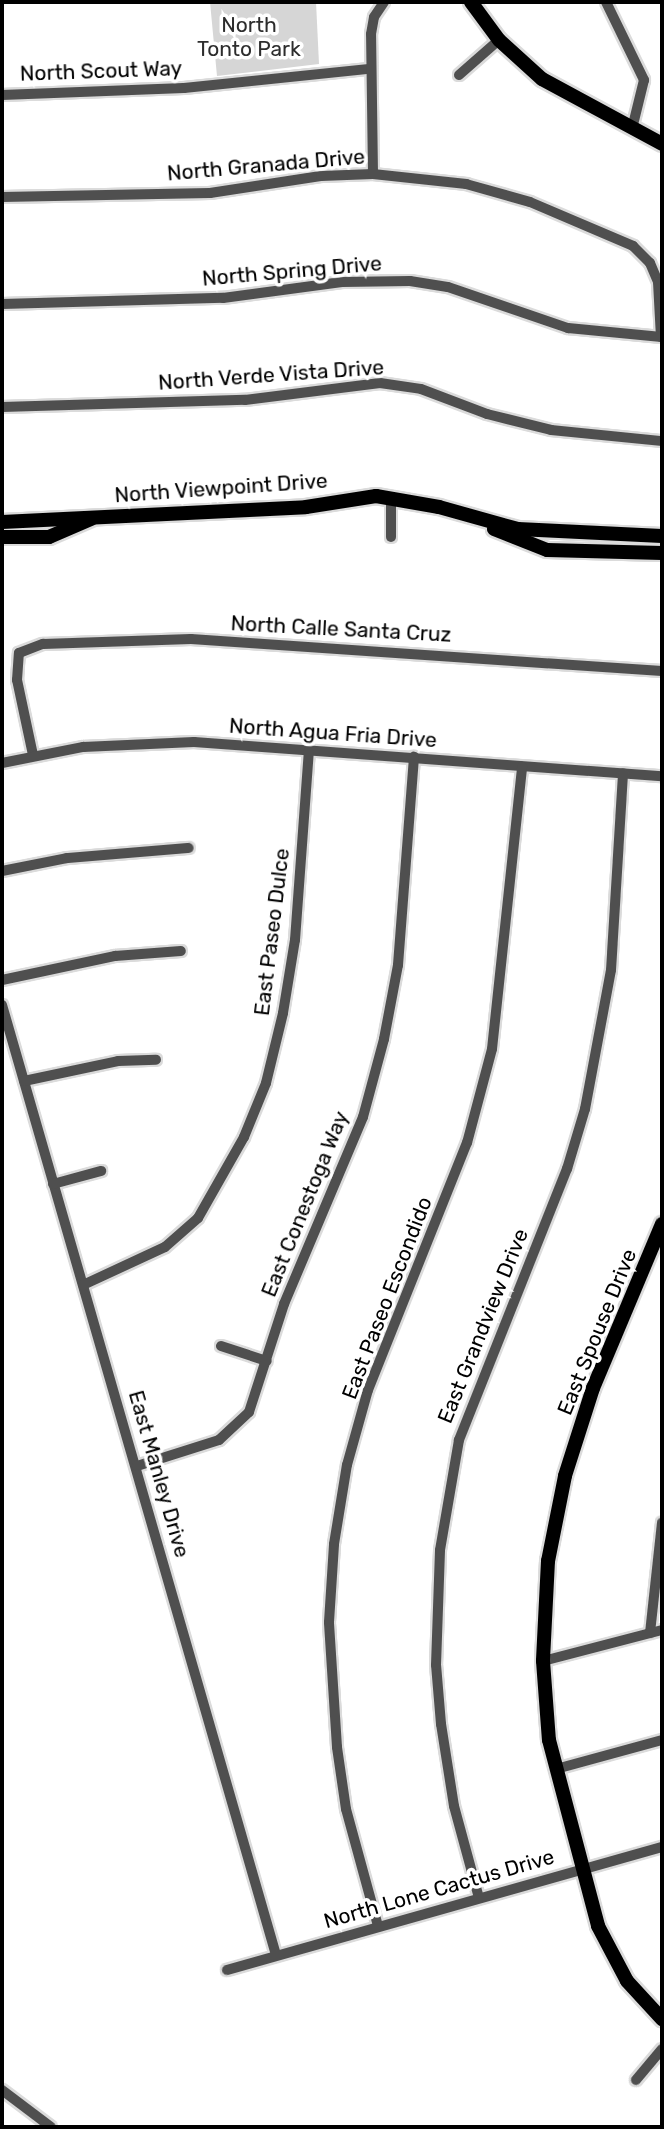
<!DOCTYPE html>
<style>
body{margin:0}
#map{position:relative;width:664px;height:2129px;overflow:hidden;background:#fff;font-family:Rubik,sans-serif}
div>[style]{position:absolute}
.green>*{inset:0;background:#d6d6d6}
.roads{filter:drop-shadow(2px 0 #dbdbdb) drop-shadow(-2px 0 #dbdbdb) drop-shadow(0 2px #dbdbdb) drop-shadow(0 -2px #dbdbdb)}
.minor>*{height:10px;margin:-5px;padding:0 5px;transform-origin:5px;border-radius:5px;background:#4f4f4f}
.major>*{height:14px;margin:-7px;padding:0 7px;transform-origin:7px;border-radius:7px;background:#000}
span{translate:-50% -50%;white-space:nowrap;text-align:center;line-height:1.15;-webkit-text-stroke:7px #fff;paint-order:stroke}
.park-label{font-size:21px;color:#2d2d2d}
.street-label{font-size:21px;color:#000}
.frame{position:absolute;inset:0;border:4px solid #000;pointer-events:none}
</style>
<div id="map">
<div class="green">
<div style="clip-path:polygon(210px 2px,316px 2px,319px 64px,217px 76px)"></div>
</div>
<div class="roads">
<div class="minor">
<div style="left:606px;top:2px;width:87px;rotate:64deg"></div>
<div style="left:644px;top:80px;width:50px;rotate:103.8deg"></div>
<div style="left:459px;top:75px;width:53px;rotate:-41.2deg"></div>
<div style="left:2px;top:95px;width:182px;rotate:-2.2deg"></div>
<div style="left:184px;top:88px;width:186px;rotate:-5.9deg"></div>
<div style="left:373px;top:174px;width:140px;rotate:-90.8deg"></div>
<div style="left:371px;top:34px;width:17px;rotate:-80deg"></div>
<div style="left:374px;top:17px;width:18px;rotate:-56deg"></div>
<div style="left:2px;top:197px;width:208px;rotate:-1.1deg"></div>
<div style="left:210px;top:193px;width:112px;rotate:-8.7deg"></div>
<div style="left:321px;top:176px;width:52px;rotate:-2.2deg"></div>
<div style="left:373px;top:174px;width:94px;rotate:6.1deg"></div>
<div style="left:466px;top:184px;width:66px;rotate:15.7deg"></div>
<div style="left:530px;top:202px;width:112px;rotate:23.1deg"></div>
<div style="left:633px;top:246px;width:24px;rotate:45deg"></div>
<div style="left:650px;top:263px;width:21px;rotate:67deg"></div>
<div style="left:658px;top:282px;width:55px;rotate:86.9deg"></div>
<div style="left:2px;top:304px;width:221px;rotate:-1.6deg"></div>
<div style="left:223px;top:298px;width:120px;rotate:-7.7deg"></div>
<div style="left:342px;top:282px;width:68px;rotate:-0.8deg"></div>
<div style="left:410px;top:281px;width:38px;rotate:9deg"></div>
<div style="left:448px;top:287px;width:127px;rotate:18.9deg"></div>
<div style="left:568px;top:328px;width:94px;rotate:5.5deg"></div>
<div style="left:2px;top:407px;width:243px;rotate:-1.7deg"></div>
<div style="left:245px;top:400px;width:136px;rotate:-7.2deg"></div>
<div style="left:380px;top:383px;width:41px;rotate:8.3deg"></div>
<div style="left:421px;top:389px;width:71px;rotate:20.7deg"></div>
<div style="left:487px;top:414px;width:66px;rotate:14deg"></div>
<div style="left:551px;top:430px;width:112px;rotate:5.7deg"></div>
<div style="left:391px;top:537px;width:39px;rotate:-90deg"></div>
<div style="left:33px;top:755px;width:77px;rotate:-102deg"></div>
<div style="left:17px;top:680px;width:27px;rotate:-86deg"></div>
<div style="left:19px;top:653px;width:26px;rotate:-21deg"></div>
<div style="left:43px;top:644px;width:148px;rotate:-1.9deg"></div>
<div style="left:191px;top:639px;width:472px;rotate:3.9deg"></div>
<div style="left:2px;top:763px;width:83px;rotate:-11.2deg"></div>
<div style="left:83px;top:747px;width:111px;rotate:-2.6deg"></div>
<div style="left:194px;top:742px;width:469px;rotate:4.2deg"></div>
<div style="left:2px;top:871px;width:66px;rotate:-11.3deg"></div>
<div style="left:67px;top:858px;width:122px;rotate:-4.7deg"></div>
<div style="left:2px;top:980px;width:116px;rotate:-12deg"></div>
<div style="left:115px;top:956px;width:66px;rotate:-4.3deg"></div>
<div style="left:2px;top:1005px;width:989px;rotate:73.91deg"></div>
<div style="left:24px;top:1081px;width:96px;rotate:-12deg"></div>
<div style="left:118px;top:1061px;width:38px;rotate:-2deg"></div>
<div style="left:53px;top:1184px;width:50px;rotate:-15.2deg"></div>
<div style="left:83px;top:1285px;width:90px;rotate:-24.9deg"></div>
<div style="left:165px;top:1247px;width:44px;rotate:-41.3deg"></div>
<div style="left:198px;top:1218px;width:93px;rotate:-60.4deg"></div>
<div style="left:244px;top:1137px;width:58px;rotate:-67.8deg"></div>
<div style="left:266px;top:1083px;width:72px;rotate:-76.3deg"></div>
<div style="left:283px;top:1013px;width:74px;rotate:-80.7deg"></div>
<div style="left:295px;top:940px;width:190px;rotate:-85.8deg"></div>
<div style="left:221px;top:1346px;width:48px;rotate:18.1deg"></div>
<div style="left:137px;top:1466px;width:86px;rotate:-17.6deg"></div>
<div style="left:219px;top:1440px;width:41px;rotate:-43deg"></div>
<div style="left:249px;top:1412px;width:114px;rotate:-72deg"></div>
<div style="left:284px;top:1304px;width:203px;rotate:-67.1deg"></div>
<div style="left:363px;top:1117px;width:81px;rotate:-74.9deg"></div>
<div style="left:384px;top:1039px;width:75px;rotate:-79.3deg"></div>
<div style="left:398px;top:965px;width:209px;rotate:-85.6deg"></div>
<div style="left:650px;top:1633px;width:111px;rotate:-83.8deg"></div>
<div style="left:543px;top:1661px;width:123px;rotate:-14.6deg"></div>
<div style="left:556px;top:1769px;width:110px;rotate:-15.3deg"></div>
<div style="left:479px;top:1898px;width:95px;rotate:-105.2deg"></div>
<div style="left:454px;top:1806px;width:83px;rotate:-99deg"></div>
<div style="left:441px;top:1724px;width:59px;rotate:-94.8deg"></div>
<div style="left:436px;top:1665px;width:115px;rotate:-88deg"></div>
<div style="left:440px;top:1550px;width:112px;rotate:-80.2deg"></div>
<div style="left:459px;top:1440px;width:292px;rotate:-68.3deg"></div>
<div style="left:567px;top:1169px;width:63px;rotate:-73.3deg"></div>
<div style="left:585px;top:1109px;width:141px;rotate:-79.4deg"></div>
<div style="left:611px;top:970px;width:197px;rotate:-86.5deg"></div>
<div style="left:378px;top:1926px;width:121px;rotate:-105.3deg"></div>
<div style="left:346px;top:1809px;width:63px;rotate:-98.3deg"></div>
<div style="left:337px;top:1747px;width:125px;rotate:-93.7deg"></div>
<div style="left:329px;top:1622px;width:78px;rotate:-86.3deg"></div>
<div style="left:334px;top:1544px;width:80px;rotate:-80.7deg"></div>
<div style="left:347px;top:1465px;width:78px;rotate:-74.4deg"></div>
<div style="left:368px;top:1390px;width:266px;rotate:-68.2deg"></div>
<div style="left:467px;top:1143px;width:97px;rotate:-75.1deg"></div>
<div style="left:492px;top:1049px;width:284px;rotate:-83.9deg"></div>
<div style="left:227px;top:1970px;width:452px;rotate:-15.8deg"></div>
<div style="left:636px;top:2080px;width:40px;rotate:-50deg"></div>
<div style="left:2px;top:2090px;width:61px;rotate:37.1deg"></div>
</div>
<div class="major">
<div style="left:471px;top:2px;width:47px;rotate:53.6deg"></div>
<div style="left:499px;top:40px;width:58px;rotate:42.2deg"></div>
<div style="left:542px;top:79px;width:136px;rotate:28.4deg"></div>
<div style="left:2px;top:522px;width:304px;rotate:-2.8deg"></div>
<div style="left:306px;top:507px;width:71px;rotate:-8.9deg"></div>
<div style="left:376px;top:496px;width:64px;rotate:9.9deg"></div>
<div style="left:439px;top:507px;width:82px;rotate:15.6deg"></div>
<div style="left:518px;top:529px;width:144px;rotate:2.8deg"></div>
<div style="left:494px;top:529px;width:57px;rotate:21.6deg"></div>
<div style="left:547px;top:550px;width:115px;rotate:1.5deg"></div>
<div style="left:2px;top:537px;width:47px"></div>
<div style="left:49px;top:537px;width:46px;rotate:-23.2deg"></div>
<div style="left:662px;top:1224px;width:178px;rotate:112.8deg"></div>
<div style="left:593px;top:1388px;width:92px;rotate:107.7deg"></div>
<div style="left:565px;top:1476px;width:87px;rotate:101.3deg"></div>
<div style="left:548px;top:1561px;width:100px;rotate:92.9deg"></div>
<div style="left:543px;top:1661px;width:79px;rotate:85.7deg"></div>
<div style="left:549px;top:1740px;width:192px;rotate:75.2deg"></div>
<div style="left:598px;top:1926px;width:62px;rotate:62.2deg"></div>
<div style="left:627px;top:1981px;width:52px;rotate:47.4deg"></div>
</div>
</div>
<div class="park-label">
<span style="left:249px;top:37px">North<br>Tonto Park</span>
</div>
<div class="street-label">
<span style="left:101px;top:71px;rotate:-2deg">North Scout Way</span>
<span style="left:266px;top:165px;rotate:-5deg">North Granada Drive</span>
<span style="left:292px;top:271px;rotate:-5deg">North Spring Drive</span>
<span style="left:271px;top:375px;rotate:-4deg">North Verde Vista Drive</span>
<span style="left:221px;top:488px;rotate:-4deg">North Viewpoint Drive</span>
<span style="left:341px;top:629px;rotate:3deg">North Calle Santa Cruz</span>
<span style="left:333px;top:733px;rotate:4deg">North Agua Fria Drive</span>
<span style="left:272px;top:932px;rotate:-83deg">East Paseo Dulce</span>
<span style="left:305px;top:1204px;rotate:-68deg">East Conestoga Way</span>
<span style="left:387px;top:1298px;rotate:-69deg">East Paseo Escondido</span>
<span style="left:483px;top:1326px;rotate:-68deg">East Grandview Drive</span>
<span style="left:597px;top:1332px;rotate:-68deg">East Spouse Drive</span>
<span style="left:159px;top:1474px;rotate:74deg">East Manley Drive</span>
<span style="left:439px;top:1889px;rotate:-16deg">North Lone Cactus Drive</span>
</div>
<div class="frame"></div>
</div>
